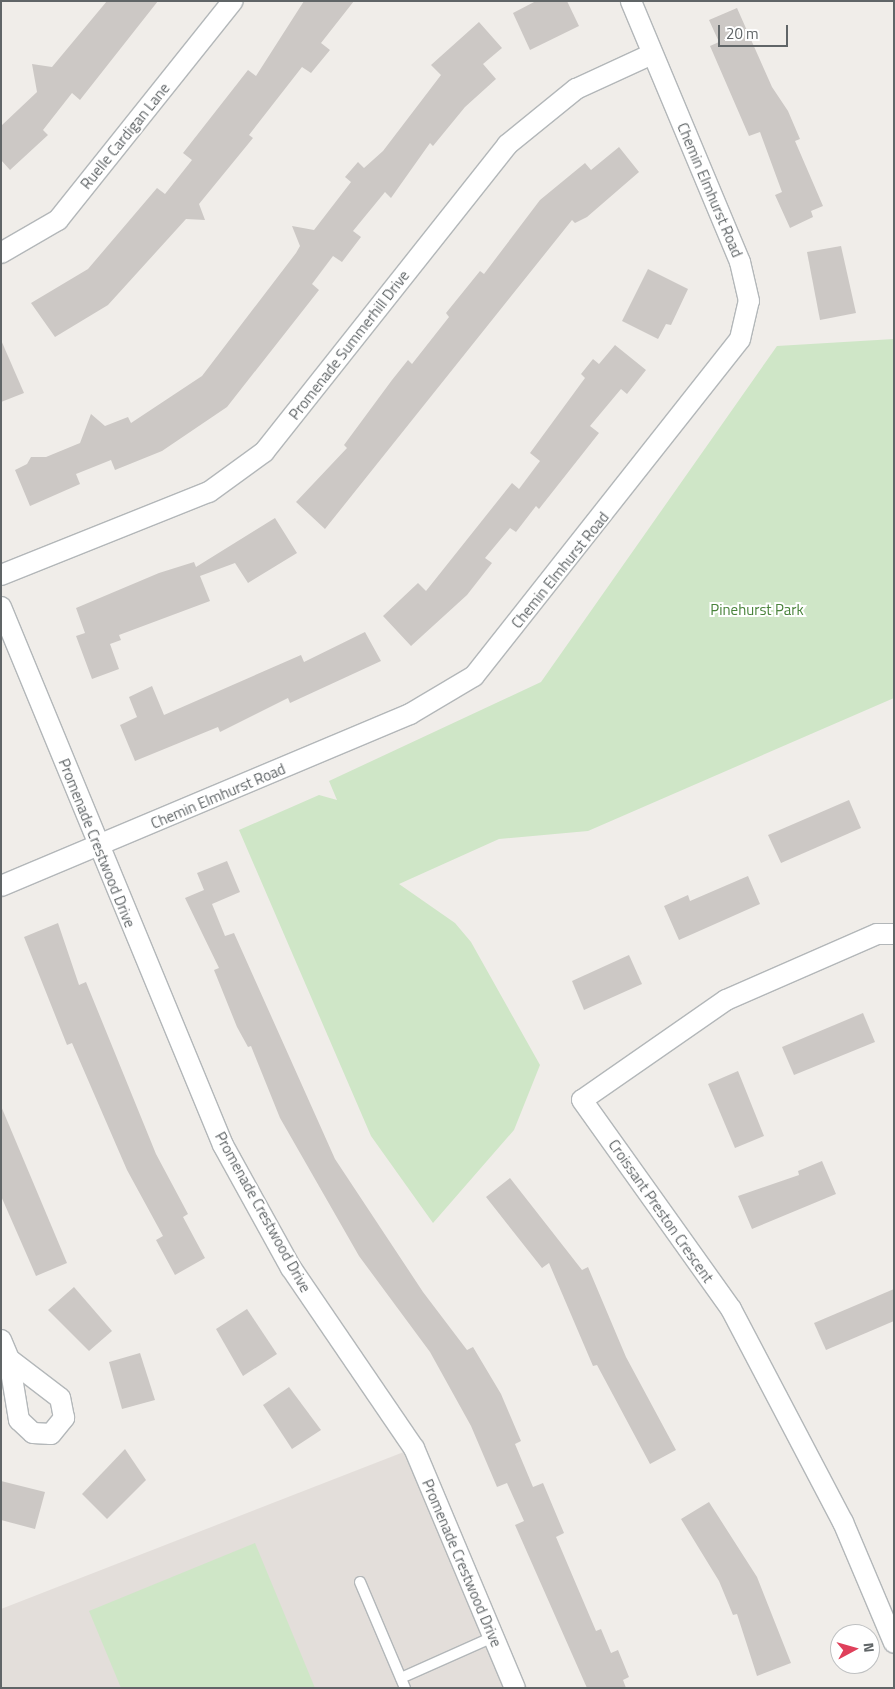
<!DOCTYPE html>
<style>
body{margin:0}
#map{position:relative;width:895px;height:1689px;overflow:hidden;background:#f0ede9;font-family:"Titillium Web",sans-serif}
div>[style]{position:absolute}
.education>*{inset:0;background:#e3deda}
.green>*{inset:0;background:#cfe6c7}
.building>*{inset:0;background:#ccc8c5}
.roads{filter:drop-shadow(1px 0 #b3b7b9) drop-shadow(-1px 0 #b3b7b9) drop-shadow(0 1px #b3b7b9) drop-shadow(0 -1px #b3b7b9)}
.service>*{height:10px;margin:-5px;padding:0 5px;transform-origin:5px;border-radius:5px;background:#fff}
.minor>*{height:20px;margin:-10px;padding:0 10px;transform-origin:10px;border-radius:10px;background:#fff}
span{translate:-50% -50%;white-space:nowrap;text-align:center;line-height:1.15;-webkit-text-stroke:4px #fff;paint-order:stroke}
.street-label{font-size:15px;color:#606567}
.park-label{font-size:15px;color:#49833b}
.frame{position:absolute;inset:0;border:2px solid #606567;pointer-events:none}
.north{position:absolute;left:830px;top:1624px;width:50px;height:50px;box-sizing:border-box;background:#fff;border:1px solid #bfc1c2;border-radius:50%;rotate:84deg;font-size:14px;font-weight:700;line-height:20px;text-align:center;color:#606567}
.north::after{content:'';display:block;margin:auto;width:18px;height:22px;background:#df405b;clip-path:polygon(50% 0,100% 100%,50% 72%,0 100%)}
.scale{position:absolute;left:718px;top:25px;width:70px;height:22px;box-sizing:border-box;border:2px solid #606567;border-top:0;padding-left:6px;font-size:15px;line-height:18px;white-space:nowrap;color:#606567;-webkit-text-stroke:4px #fff;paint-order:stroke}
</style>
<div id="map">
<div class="education">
<div style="clip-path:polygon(414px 1448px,515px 1688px,1px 1688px,1px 1609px)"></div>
</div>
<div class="green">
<div style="clip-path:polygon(894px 339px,894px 698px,588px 831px,499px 839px,399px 884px,455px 923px,471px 942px,540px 1065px,514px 1130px,433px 1223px,371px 1136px,239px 830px,319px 795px,337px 800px,329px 781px,541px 682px,777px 346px)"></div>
<div style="clip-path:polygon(255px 1543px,315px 1688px,121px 1688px,89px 1611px)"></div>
</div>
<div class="building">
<div style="clip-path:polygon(107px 1px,158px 1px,80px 100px,72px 93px,43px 130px,48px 135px,10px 170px,1px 160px,1px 126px,37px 92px,32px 64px,52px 67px)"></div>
<div style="clip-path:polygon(304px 1px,354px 1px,321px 43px,330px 50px,311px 73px,302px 67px,249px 135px,253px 138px,199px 204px,205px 220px,186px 219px,108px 305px,55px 337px,31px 303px,88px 269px,157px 188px,165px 194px,192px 160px,183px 153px,248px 70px,256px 76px)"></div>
<div style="clip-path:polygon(536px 1px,567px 1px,579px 26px,530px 50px,513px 13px)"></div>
<div style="clip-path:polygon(737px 8px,772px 87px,788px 111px,800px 139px,795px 141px,823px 206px,811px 211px,813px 217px,790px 228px,775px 195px,782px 192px,760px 132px,749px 136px,710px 46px,719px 42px,709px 20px)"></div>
<div style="clip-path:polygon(479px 22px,502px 48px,483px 64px,496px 79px,465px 107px,433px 146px,430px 143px,391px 198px,385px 192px,353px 231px,361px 237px,342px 262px,333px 256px,312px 284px,319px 290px,227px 407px,162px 451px,115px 470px,111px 460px,76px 474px,80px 484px,30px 506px,15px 470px,27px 464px,31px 457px,46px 457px,80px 443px,91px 414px,105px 426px,128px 417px,131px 423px,202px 376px,296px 253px,300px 246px,292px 226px,314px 230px,351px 182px,345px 177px,358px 162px,364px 168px,383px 151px,441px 75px,431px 65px)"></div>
<div style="clip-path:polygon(619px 147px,639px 172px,587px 217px,575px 223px,572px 220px,325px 529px,296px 502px,347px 448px,344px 445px,392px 380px,408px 360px,412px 364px,449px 317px,446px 313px,480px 271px,484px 274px,540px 200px,585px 163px,591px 170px)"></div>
<div style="clip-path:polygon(841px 246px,856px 313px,820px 320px,807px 252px)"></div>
<div style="clip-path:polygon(648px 269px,688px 289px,671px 325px,666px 324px,658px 339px,622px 321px)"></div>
<div style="clip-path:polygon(1px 340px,24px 393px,1px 402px)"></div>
<div style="clip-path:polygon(615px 345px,646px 370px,627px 394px,621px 389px,590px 426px,599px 433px,539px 509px,536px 506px,516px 532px,510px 528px,485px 558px,492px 563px,467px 595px,411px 646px,383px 616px,418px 583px,426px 591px,512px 483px,519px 489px,540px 461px,530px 453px,585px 378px,581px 374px,593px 359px,599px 364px)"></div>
<div style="clip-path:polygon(275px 518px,297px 553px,248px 583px,235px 563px,200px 576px,210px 601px,119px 635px,121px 640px,110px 644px,119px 669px,92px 679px,76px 636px,85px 633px,76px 608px,159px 573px,194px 562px,196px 567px)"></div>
<div style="clip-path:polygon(365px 632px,381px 661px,290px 703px,288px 698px,220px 732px,218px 727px,135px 761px,120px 725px,137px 717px,129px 697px,152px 686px,164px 715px,301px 655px,304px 662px)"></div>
<div style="clip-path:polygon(849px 800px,861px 828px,781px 863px,768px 835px)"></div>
<div style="clip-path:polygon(227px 861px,240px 892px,212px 904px,225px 936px,234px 933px,335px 1159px,423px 1292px,467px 1350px,473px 1347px,501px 1394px,521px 1441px,515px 1444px,533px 1487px,543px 1483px,564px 1533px,556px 1537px,596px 1631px,601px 1629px,611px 1653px,618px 1650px,629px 1677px,623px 1680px,626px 1688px,587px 1688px,515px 1525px,524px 1521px,507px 1483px,497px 1487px,471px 1426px,430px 1352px,359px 1256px,280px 1118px,251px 1046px,248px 1047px,237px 1027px,214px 970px,219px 968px,185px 898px,204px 890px,197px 873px)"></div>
<div style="clip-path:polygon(748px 876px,760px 904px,679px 940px,664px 906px,688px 895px,690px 901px)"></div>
<div style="clip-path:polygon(58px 923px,79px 985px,86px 982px,156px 1154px,188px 1214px,183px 1217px,205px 1258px,175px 1275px,156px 1240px,163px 1236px,127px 1170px,72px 1043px,67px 1045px,24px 937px)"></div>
<div style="clip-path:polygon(629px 955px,642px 984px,584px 1010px,572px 981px)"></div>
<div style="clip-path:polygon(863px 1013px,875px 1042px,794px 1075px,782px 1047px)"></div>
<div style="clip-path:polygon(738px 1071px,764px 1136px,735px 1148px,708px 1084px)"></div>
<div style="clip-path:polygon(1px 1106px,67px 1263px,36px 1276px,1px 1196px)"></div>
<div style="clip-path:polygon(822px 1161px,836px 1194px,752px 1229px,738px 1196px,799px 1175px,798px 1171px)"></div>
<div style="clip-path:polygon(510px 1178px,582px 1270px,588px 1267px,626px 1357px,676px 1450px,650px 1464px,597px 1365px,593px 1366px,549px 1263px,542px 1268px,486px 1197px)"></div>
<div style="clip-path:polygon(74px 1287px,112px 1331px,89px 1351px,48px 1310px)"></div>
<div style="clip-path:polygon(894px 1289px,894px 1321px,826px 1350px,814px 1323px)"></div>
<div style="clip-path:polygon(247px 1309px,277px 1354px,243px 1376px,216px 1329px)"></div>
<div style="clip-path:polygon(140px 1353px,155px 1400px,122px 1409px,109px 1362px)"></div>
<div style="clip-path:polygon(289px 1387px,321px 1430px,292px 1449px,263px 1405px)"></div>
<div style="clip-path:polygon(125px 1449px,146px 1480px,107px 1519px,82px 1494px)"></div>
<div style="clip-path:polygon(1px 1481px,45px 1492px,35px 1529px,1px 1520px)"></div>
<div style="clip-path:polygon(709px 1502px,757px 1577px,791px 1663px,757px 1676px,737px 1614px,733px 1615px,719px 1581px,681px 1519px)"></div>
</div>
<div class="roads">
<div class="service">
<div style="left:360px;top:1582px;width:115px;rotate:67deg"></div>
<div style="left:401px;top:1678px;width:101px;rotate:-24deg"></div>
</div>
<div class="minor">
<div style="left:1px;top:253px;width:66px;rotate:-30.1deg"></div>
<div style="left:58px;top:220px;width:280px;rotate:-51.4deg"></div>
<div style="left:1px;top:575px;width:224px;rotate:-21.8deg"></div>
<div style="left:209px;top:492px;width:68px;rotate:-36deg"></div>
<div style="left:264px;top:452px;width:392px;rotate:-51.6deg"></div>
<div style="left:507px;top:145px;width:89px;rotate:-39.1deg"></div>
<div style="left:576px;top:89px;width:84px;rotate:-24.7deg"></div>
<div style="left:1px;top:607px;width:582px;rotate:67.58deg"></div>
<div style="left:223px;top:1145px;width:141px;rotate:61.1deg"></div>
<div style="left:291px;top:1268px;width:218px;rotate:55.7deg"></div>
<div style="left:414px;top:1448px;width:260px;rotate:67.2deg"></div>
<div style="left:1px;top:886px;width:444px;rotate:-22.8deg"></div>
<div style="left:410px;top:714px;width:74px;rotate:-30.7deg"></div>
<div style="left:474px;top:676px;width:429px;rotate:-51.7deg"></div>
<div style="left:740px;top:339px;width:39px;rotate:-77deg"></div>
<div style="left:749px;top:301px;width:40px;rotate:-103deg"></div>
<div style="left:740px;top:262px;width:283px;rotate:-112.7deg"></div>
<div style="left:894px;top:934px;width:17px;rotate:180deg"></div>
<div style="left:877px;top:934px;width:165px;rotate:156.4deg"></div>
<div style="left:726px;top:1000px;width:175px;rotate:145.2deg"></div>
<div style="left:582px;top:1100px;width:257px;rotate:54.5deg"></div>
<div style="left:731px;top:1309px;width:241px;rotate:62.3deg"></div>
<div style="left:843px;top:1522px;width:131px;rotate:67.1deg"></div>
<div style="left:1px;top:1340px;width:21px;rotate:67deg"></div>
<div style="left:9px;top:1359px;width:62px;rotate:80.7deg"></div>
<div style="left:19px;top:1420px;width:19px;rotate:43deg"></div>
<div style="left:33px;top:1433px;width:18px;rotate:3deg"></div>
<div style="left:51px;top:1434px;width:21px;rotate:-51deg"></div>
<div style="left:64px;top:1418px;width:20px;rotate:-101deg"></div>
<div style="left:60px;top:1398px;width:64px;rotate:-142.6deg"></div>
</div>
</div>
<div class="street-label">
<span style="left:125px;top:136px;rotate:-51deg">Ruelle Cardigan Lane</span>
<span style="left:710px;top:190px;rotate:67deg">Chemin Elmhurst Road</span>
<span style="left:349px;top:345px;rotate:-52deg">Promenade Summerhill Drive</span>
<span style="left:560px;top:570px;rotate:-51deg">Chemin Elmhurst Road</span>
<span style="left:218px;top:796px;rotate:-23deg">Chemin Elmhurst Road</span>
<span style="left:97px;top:843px;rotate:68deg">Promenade Crestwood Drive</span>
<span style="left:661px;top:1211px;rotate:55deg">Croissant Preston Crescent</span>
<span style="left:263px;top:1212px;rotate:61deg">Promenade Crestwood Drive</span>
<span style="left:462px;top:1563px;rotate:67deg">Promenade Crestwood Drive</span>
</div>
<div class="park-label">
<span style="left:757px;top:610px">Pinehurst Park</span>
</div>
<div class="frame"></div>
<div class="north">N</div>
<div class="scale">20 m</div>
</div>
